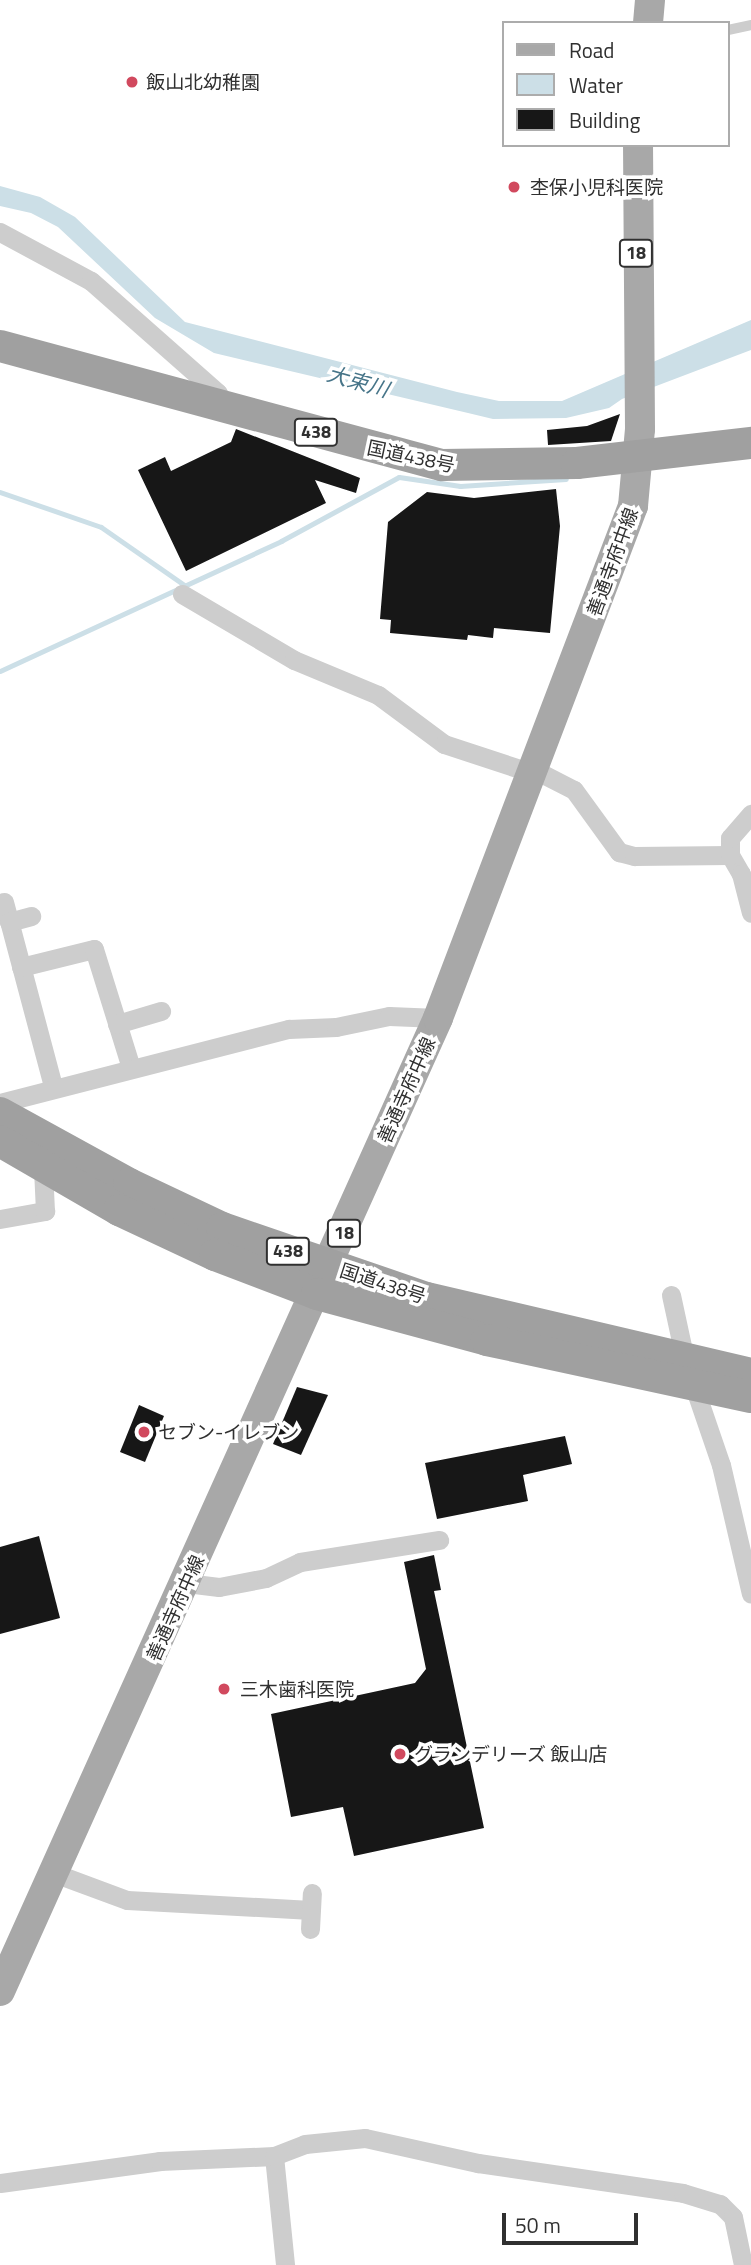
<!DOCTYPE html>
<meta charset="utf-8">
<style>
body{margin:0}
#map{position:relative;width:751px;height:2265px;overflow:hidden;background:#fff;font-family:"Titillium Web","Noto Sans JP",sans-serif}
div>[style]{position:absolute}
.water>*{inset:0;background:#ccdfe7}
.stream>*{height:5px;margin:-2.5px;padding:0 2.5px;transform-origin:2.5px;border-radius:2.5px;background:#ccdfe7}
.building>*{inset:0;background:#171717}
.service>*{height:10px;margin:-5px;padding:0 5px;transform-origin:5px;border-radius:5px;background:#cdcdcd}
.minor>*{height:19px;margin:-9.5px;padding:0 9.5px;transform-origin:9.5px;border-radius:9.5px;background:#cdcdcd}
.primary>*{height:30px;margin:-15px;padding:0 15px;transform-origin:15px;border-radius:15px;background:#a8a8a8}
.trunk>*{height:32px;margin:-16px;padding:0 16px;transform-origin:16px;border-radius:16px;background:#a0a0a0}
.dots>*{width:19px;height:19px;translate:-50% -50%;box-sizing:border-box;border:4px solid #fff;border-radius:50%}
span{translate:-50% -50%;white-space:nowrap;text-align:center;line-height:1.15;-webkit-text-stroke:7px #fff;paint-order:stroke}
.shield-label span{padding:2px 5px;background:#fff;border:2px solid;border-radius:5px;-webkit-text-stroke-width:0}
.shield-label{font-size:18px;color:#303030;font-weight:700}
.poi-label{font-size:19px;color:#303030}
.left{translate:0 -50%;text-align:left}
.street-label{font-size:19px;color:#303030}
.water-label{font-size:21px;color:#477589;font-style:italic}
.legend{position:absolute;left:502px;top:21px;width:228px;height:126px;box-sizing:border-box;background:#fff;border:2px solid #acacac;margin:0;padding:9px 12px;list-style:none;font-size:21px;color:#303030}
.legend li{display:flex;align-items:center;gap:14px;height:35px}
.legend b{width:35px;border:2px solid #acacac}
.scale{position:absolute;left:502px;top:2213px;width:136px;height:32px;box-sizing:border-box;border:4px solid #303030;border-top:0;padding-left:9px;font-size:21px;line-height:24px;white-space:nowrap;color:#303030;-webkit-text-stroke:5px #fff;paint-order:stroke}
</style>
<div id="map">
<div class="water">
<div style="clip-path:polygon(0 186px,40px 197px,75px 217px,185px 322px,457px 392px,499px 401px,562px 401px,751px 320px,751px 350px,622px 399px,609px 408px,566px 418px,493px 419px,468px 413px,214px 353px,155px 318px,58px 227px,31px 213px,0 206px)"></div>
</div>
<div class="stream">
<div style="left:0;top:492px;width:107px;rotate:19.1deg"></div>
<div style="left:101px;top:527px;width:101px;rotate:34.9deg"></div>
<div style="left:0;top:671px;width:310px;rotate:-24.8deg"></div>
<div style="left:281px;top:541px;width:134px;rotate:-28.5deg"></div>
<div style="left:399px;top:477px;width:62px;rotate:8.4deg"></div>
<div style="left:460px;top:486px;width:106px;rotate:-3.8deg"></div>
</div>
<div class="building">
<div style="clip-path:polygon(620px 414px,611px 441px,548px 445px,547px 430px,587px 426px)"></div>
<div style="clip-path:polygon(236px 429px,360px 478px,356px 493px,315px 480px,326px 503px,186px 571px,138px 470px,165px 457px,171px 471px,231px 442px)"></div>
<div style="clip-path:polygon(556px 489px,560px 526px,550px 633px,494px 628px,493px 638px,468px 635px,467px 640px,390px 633px,391px 620px,380px 619px,388px 522px,427px 492px,474px 498px)"></div>
<div style="clip-path:polygon(297px 1387px,328px 1395px,301px 1455px,273px 1444px)"></div>
<div style="clip-path:polygon(139px 1405px,164px 1416px,145px 1462px,120px 1452px)"></div>
<div style="clip-path:polygon(565px 1436px,572px 1464px,523px 1475px,528px 1501px,437px 1519px,425px 1463px)"></div>
<div style="clip-path:polygon(39px 1536px,60px 1618px,0 1634px,0 1547px)"></div>
<div style="clip-path:polygon(434px 1555px,441px 1590px,434px 1591px,484px 1828px,354px 1856px,343px 1807px,291px 1817px,271px 1714px,415px 1683px,426px 1669px,404px 1562px)"></div>
</div>
<div class="service">
<div style="left:728px;top:30px;width:24px;rotate:-12deg"></div>
</div>
<div class="minor">
<div style="left:0;top:232px;width:103px;rotate:28.3deg"></div>
<div style="left:91px;top:281px;width:169px;rotate:41.4deg"></div>
<div style="left:218px;top:393px;width:15px;rotate:70deg"></div>
<div style="left:182px;top:594px;width:130px;rotate:30.5deg"></div>
<div style="left:294px;top:660px;width:91px;rotate:22.6deg"></div>
<div style="left:378px;top:695px;width:82px;rotate:36.6deg"></div>
<div style="left:444px;top:744px;width:89px;rotate:18.2deg"></div>
<div style="left:531px;top:768px;width:48px;rotate:27.1deg"></div>
<div style="left:574px;top:790px;width:77px;rotate:54deg"></div>
<div style="left:619px;top:852px;width:16px;rotate:15deg"></div>
<div style="left:634px;top:856px;width:96px;rotate:-0.6deg"></div>
<div style="left:730px;top:855px;width:22px;rotate:60deg"></div>
<div style="left:741px;top:874px;width:40px;rotate:75.6deg"></div>
<div style="left:730px;top:855px;width:17px;rotate:-90deg"></div>
<div style="left:730px;top:838px;width:32px;rotate:-49deg"></div>
<div style="left:4px;top:902px;width:190px;rotate:75.1deg"></div>
<div style="left:9px;top:922px;width:23px;rotate:-15deg"></div>
<div style="left:21px;top:967px;width:75px;rotate:-13.9deg"></div>
<div style="left:94px;top:949px;width:125px;rotate:72.7deg"></div>
<div style="left:117px;top:1024px;width:46px;rotate:-16.5deg"></div>
<div style="left:0;top:1103px;width:298px;rotate:-14.4deg"></div>
<div style="left:289px;top:1029px;width:47px;rotate:-2.4deg"></div>
<div style="left:336px;top:1027px;width:54px;rotate:-11.7deg"></div>
<div style="left:389px;top:1016px;width:49px;rotate:2.3deg"></div>
<div style="left:0;top:1219px;width:46px;rotate:-10.1deg"></div>
<div style="left:45px;top:1211px;width:43px;rotate:-92.7deg"></div>
<div style="left:671px;top:1295px;width:66px;rotate:77.8deg"></div>
<div style="left:685px;top:1360px;width:111px;rotate:71.1deg"></div>
<div style="left:721px;top:1465px;width:132px;rotate:76.9deg"></div>
<div style="left:186px;top:1583px;width:33px;rotate:7deg"></div>
<div style="left:219px;top:1587px;width:48px;rotate:-10.8deg"></div>
<div style="left:266px;top:1578px;width:38px;rotate:-25deg"></div>
<div style="left:300px;top:1562px;width:141px;rotate:-9deg"></div>
<div style="left:54px;top:1873px;width:78px;rotate:20.3deg"></div>
<div style="left:127px;top:1900px;width:184px;rotate:3.1deg"></div>
<div style="left:310px;top:1929px;width:36px;rotate:-87deg"></div>
<div style="left:274px;top:2156px;width:110px;rotate:84.2deg"></div>
<div style="left:0;top:2183px;width:162px;rotate:-7.8deg"></div>
<div style="left:160px;top:2161px;width:114px;rotate:-2.5deg"></div>
<div style="left:274px;top:2156px;width:33px;rotate:-21deg"></div>
<div style="left:305px;top:2144px;width:60px;rotate:-5.7deg"></div>
<div style="left:365px;top:2138px;width:116px;rotate:12.5deg"></div>
<div style="left:478px;top:2163px;width:207px;rotate:8.3deg"></div>
<div style="left:683px;top:2193px;width:39px;rotate:17deg"></div>
<div style="left:720px;top:2204px;width:18px;rotate:45deg"></div>
<div style="left:733px;top:2217px;width:49px;rotate:78.2deg"></div>
</div>
<div class="primary">
<div style="left:648px;top:23px;width:23px;rotate:-85deg"></div>
<div style="left:0;top:1991px;width:1067px;rotate:-65.76deg"></div>
<div style="left:438px;top:1018px;width:548px;rotate:-69.15deg"></div>
<div style="left:633px;top:506px;width:77px;rotate:-84.8deg"></div>
<div style="left:640px;top:429px;width:284px;rotate:-90.4deg"></div>
</div>
<div class="trunk">
<div style="left:0;top:346px;width:458px;rotate:15.1deg"></div>
<div style="left:442px;top:465px;width:135px;rotate:-0.8deg"></div>
<div style="left:577px;top:463px;width:175px;rotate:-6.6deg"></div>
<div style="left:0;top:1113px;width:147px;rotate:28.8deg"></div>
<div style="left:129px;top:1184px;width:103px;rotate:25.3deg"></div>
<div style="left:222px;top:1228px;width:217px;rotate:18.9deg"></div>
<div style="left:427px;top:1298px;width:333px;rotate:13.2deg"></div>
<div style="left:0;top:1141px;width:138px;rotate:30.1deg"></div>
<div style="left:119px;top:1210px;width:106px;rotate:25.1deg"></div>
<div style="left:215px;top:1255px;width:109px;rotate:20.9deg"></div>
<div style="left:317px;top:1294px;width:176px;rotate:15.1deg"></div>
<div style="left:487px;top:1340px;width:270px;rotate:12.2deg"></div>
</div>
<div class="dots">
<div style="left:132px;top:82px;background:#d1495e"></div>
<div style="left:514px;top:187px;background:#d1495e"></div>
<div style="left:144px;top:1432px;background:#d1495e"></div>
<div style="left:224px;top:1689px;background:#d1495e"></div>
<div style="left:400px;top:1754px;background:#d1495e"></div>
</div>
<div class="shield-label">
<span style="left:636px;top:253px">18</span>
<span style="left:316px;top:432px">438</span>
<span style="left:344px;top:1233px">18</span>
<span style="left:288px;top:1251px">438</span>
</div>
<div class="poi-label">
<span class="left" style="left:146px;top:82px">飯山北幼稚園</span>
<span class="left" style="left:530px;top:187px">杢保小児科医院</span>
<span class="left" style="left:158px;top:1432px">セブン-イレブン</span>
<span class="left" style="left:240px;top:1689px">三木歯科医院</span>
<span class="left" style="left:414px;top:1754px">グランデリーズ 飯山店</span>
</div>
<div class="street-label">
<span style="left:411px;top:456px;rotate:12deg">国道438号</span>
<span style="left:612px;top:562px;rotate:-70deg">善通寺府中線</span>
<span style="left:406px;top:1090px;rotate:-66deg">善通寺府中線</span>
<span style="left:383px;top:1283px;rotate:18deg">国道438号</span>
<span style="left:175px;top:1608px;rotate:-66deg">善通寺府中線</span>
</div>
<div class="water-label">
<span style="left:358px;top:381px;rotate:16deg">大束川</span>
</div>
<ul class="legend">
<li><b style="height:9px;background:#a8a8a8"></b>Road</li>
<li><b style="height:19px;background:#ccdfe7"></b>Water</li>
<li><b style="height:19px;background:#171717"></b>Building</li>
</ul>
<div class="scale">50 m</div>
</div>
